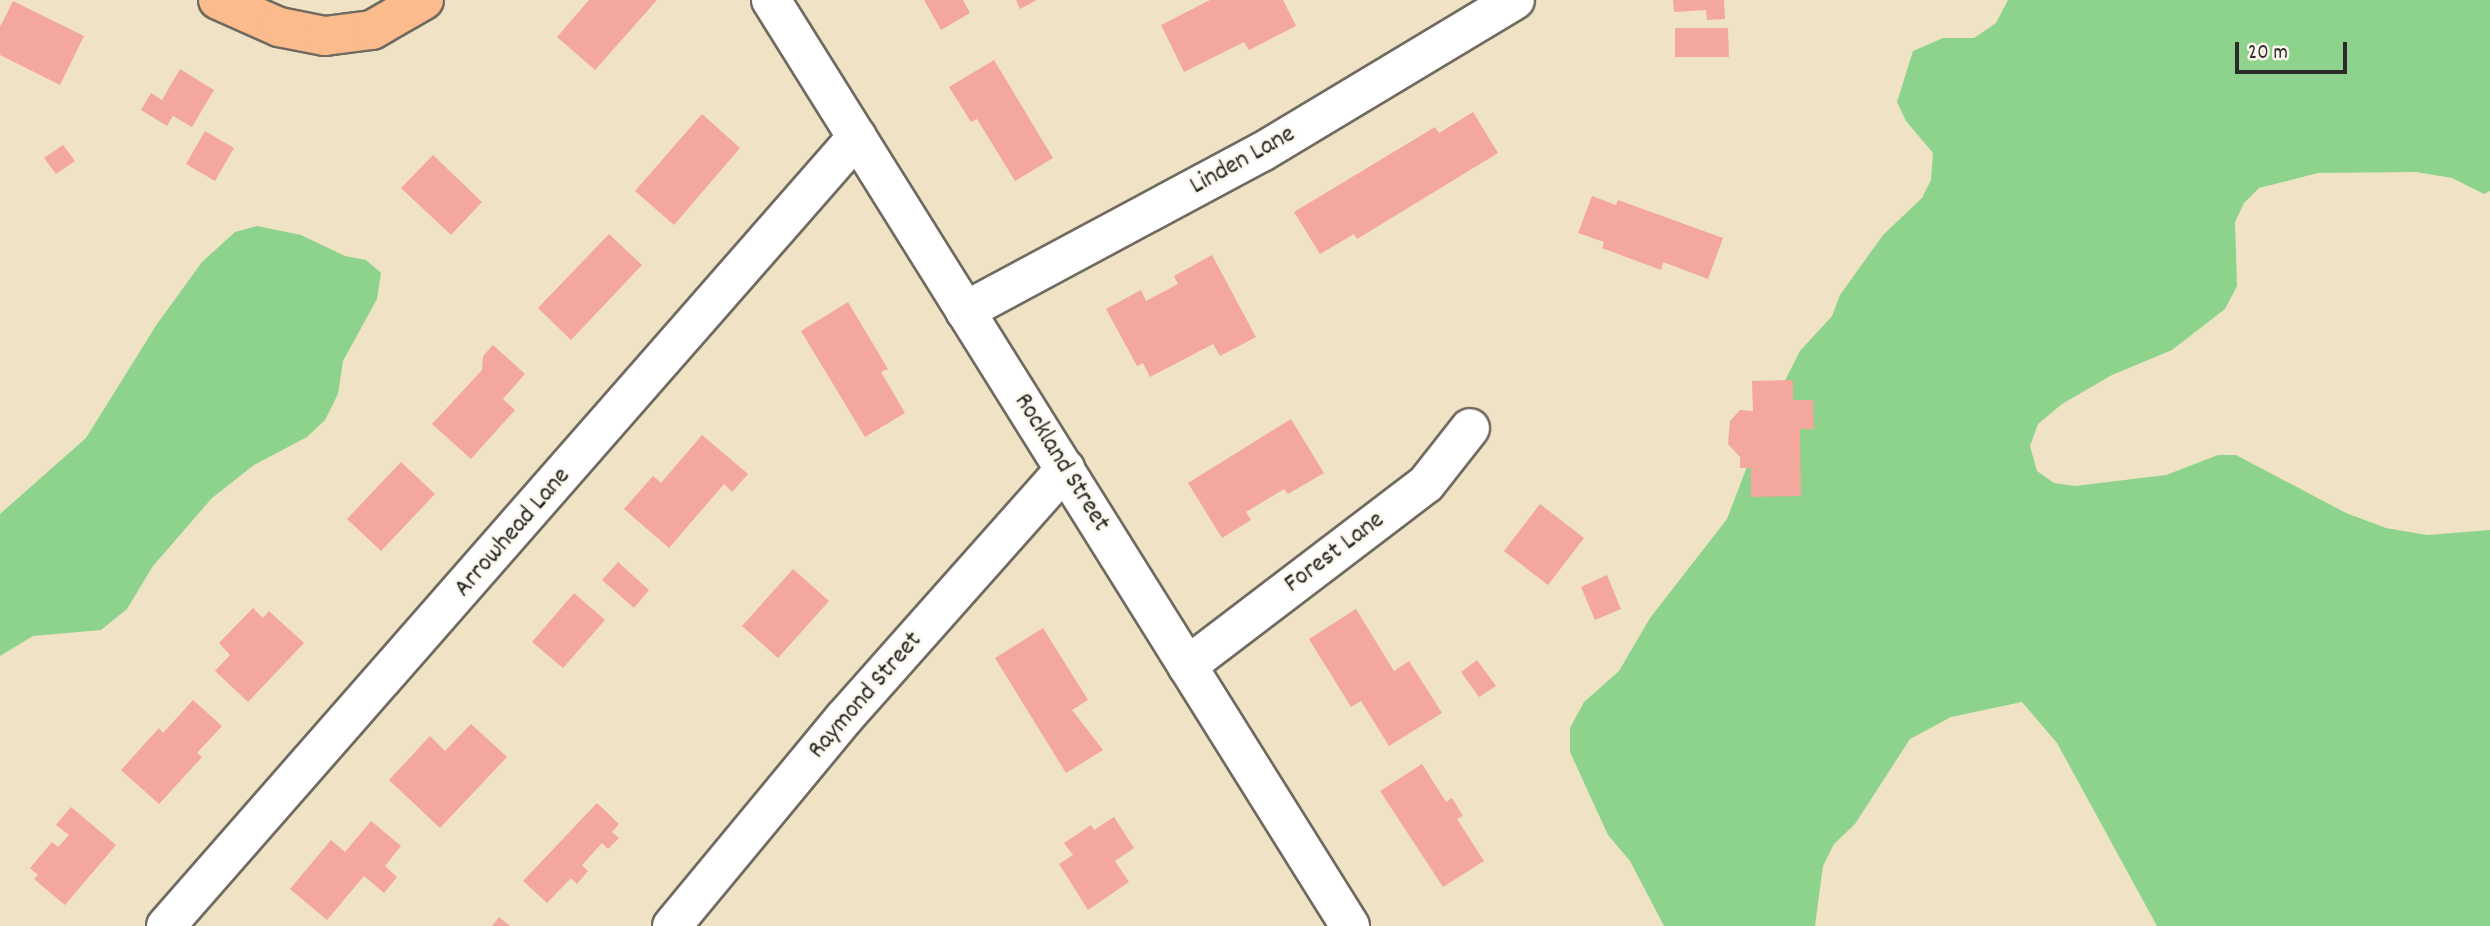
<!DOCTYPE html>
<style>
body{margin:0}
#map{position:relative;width:2490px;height:926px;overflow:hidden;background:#f0e3c5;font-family:Dekko,sans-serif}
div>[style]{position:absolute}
.green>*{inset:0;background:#8ed38c}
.building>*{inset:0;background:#f3a79e}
.roads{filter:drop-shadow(2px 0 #706b61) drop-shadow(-2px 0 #706b61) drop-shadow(0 2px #706b61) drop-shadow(0 -2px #706b61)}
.minor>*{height:38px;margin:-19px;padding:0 19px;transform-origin:19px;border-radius:19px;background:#fff}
.major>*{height:38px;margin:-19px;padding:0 19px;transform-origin:19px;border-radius:19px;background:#fbbb8c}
span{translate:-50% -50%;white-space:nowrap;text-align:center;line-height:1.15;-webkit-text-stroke:5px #fbf7ec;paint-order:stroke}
.street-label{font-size:26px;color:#2b2b2b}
.scale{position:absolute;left:2235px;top:42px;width:112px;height:32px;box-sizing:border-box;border:4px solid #2b2b2b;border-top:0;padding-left:9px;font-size:21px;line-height:24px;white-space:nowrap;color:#2b2b2b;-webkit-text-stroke:5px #fbf7ec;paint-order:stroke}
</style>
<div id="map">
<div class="green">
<div style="clip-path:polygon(2008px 0,2490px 0,2490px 191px,2484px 194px,2452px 178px,2416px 172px,2318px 173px,2259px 188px,2244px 203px,2235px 222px,2237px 286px,2225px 309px,2172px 350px,2112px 375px,2062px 404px,2038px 424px,2030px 446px,2037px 471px,2054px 483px,2075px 486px,2166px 475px,2218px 455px,2236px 455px,2346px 513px,2386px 528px,2427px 535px,2490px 530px,2490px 926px,2157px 926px,2057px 743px,2022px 702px,1951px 717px,1910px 739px,1855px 824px,1834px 844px,1823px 866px,1815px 926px,1664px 926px,1630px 861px,1608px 835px,1570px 752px,1570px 728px,1584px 702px,1619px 671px,1650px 618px,1727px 519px,1764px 422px,1800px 351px,1832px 316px,1840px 295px,1883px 235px,1922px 198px,1931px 180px,1933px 153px,1906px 121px,1897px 102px,1913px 51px,1943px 38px,1974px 38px,1996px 23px)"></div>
<div style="clip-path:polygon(257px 226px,301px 235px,345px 256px,366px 260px,381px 273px,377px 299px,343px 361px,338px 394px,325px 420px,307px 437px,254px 465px,212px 498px,153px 566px,127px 609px,101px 630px,33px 636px,0 656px,0 514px,86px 438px,157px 324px,202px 262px,235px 232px)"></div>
</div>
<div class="building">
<div style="clip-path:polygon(589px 0,657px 0,595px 70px,557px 37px)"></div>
<div style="clip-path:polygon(924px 0,963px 0,970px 13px,941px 30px)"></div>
<div style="clip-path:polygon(1016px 0,1037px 0,1020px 9px)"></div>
<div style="clip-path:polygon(1210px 0,1283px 0,1296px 26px,1249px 50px,1244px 42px,1184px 72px,1161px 25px)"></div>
<div style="clip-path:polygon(1673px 0,1724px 0,1725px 19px,1707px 20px,1706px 10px,1674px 12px)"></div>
<div style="clip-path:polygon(13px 1px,84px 36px,60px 85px,0 55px,0 27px)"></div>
<div style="clip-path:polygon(1675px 28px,1728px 28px,1729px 57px,1675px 57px)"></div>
<div style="clip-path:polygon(994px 60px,1053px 158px,1015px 181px,977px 119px,971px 122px,949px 87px)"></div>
<div style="clip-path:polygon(180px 69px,214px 90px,192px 127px,173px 116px,167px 126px,141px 110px,151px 93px,162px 100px)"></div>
<div style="clip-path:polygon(1473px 112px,1498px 153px,1357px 239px,1354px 234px,1320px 254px,1294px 212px,1435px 127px,1439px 133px)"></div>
<div style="clip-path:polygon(702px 114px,740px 148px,674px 225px,635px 191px)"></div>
<div style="clip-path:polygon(205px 131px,234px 148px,215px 181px,186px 164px)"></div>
<div style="clip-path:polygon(63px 145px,75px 161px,56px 174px,44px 158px)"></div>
<div style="clip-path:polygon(433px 155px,482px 202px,451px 235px,401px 188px)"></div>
<div style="clip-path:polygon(1592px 196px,1616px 205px,1618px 200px,1723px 238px,1708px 279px,1663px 262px,1661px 270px,1602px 248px,1604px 242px,1578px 233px)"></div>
<div style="clip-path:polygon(609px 234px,642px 265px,571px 340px,538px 308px)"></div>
<div style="clip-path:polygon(1212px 255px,1256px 337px,1220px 356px,1213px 344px,1150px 377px,1143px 363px,1137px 366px,1106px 309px,1141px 290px,1146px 301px,1178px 284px,1174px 276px)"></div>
<div style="clip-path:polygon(848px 302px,888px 369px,881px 372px,905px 413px,865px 437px,801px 331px)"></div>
<div style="clip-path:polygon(493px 345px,525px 374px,503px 399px,515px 410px,471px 459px,432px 424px,482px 370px,483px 356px)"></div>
<div style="clip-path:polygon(1793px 380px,1793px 400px,1813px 400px,1814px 429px,1800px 429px,1801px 496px,1751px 497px,1751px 468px,1740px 468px,1740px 457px,1728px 444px,1730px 421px,1740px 410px,1753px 411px,1752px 381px)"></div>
<div style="clip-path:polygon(1291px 419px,1324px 473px,1288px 494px,1284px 489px,1246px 512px,1251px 520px,1222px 538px,1188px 483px)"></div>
<div style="clip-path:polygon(702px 435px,748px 474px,732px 492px,724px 484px,669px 548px,624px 509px,653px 476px,661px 483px)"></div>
<div style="clip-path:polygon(401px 462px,435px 494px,381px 551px,347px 519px)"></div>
<div style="clip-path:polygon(1540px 504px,1584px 538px,1548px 585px,1504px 551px)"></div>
<div style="clip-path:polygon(618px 562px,649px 590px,634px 608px,602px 580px)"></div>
<div style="clip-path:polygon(793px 569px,829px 601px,778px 658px,742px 626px)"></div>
<div style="clip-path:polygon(1607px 575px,1621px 609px,1595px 620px,1581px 587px)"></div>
<div style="clip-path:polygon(574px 593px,605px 620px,563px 668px,532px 642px)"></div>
<div style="clip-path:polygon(253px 608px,263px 618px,269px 611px,304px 643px,248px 702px,215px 671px,230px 655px,219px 643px)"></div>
<div style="clip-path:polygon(1356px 609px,1394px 671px,1409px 661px,1442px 713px,1389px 746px,1361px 701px,1351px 707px,1309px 639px)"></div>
<div style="clip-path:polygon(1043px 628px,1088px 700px,1072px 710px,1103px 750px,1066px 773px,995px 658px)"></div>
<div style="clip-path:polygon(1477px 660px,1496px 686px,1479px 697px,1461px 672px)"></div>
<div style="clip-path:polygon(193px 700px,222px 726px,197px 753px,202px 757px,159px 804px,121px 770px,159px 728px,163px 733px)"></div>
<div style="clip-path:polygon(471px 724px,507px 757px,440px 828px,389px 780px,430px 736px,445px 751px)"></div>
<div style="clip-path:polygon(1422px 764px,1446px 802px,1452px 798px,1463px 816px,1457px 819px,1484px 861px,1443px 887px,1380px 791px)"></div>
<div style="clip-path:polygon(597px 803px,619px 824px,612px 832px,619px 838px,608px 849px,602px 843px,582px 865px,588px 871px,577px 884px,571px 878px,547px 903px,523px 881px)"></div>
<div style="clip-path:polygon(71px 807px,116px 845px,65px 905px,34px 879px,38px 875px,30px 868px,52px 842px,58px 847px,69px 835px,56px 825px)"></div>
<div style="clip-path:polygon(1114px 817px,1134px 848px,1115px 861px,1129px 882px,1088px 910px,1059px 864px,1073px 855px,1064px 843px,1091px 825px,1094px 830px)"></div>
<div style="clip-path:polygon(371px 821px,401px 846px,385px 866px,397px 877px,384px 893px,364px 876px,327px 920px,290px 889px,331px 840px,345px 852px)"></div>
<div style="clip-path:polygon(499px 917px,510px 926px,492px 926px)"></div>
</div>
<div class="roads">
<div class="minor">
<div style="left:771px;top:0;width:1092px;rotate:57.98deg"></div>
<div style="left:965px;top:311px;width:337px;rotate:-28.2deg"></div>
<div style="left:1262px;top:152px;width:295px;rotate:-31deg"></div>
<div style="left:1187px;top:666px;width:300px;rotate:-37.3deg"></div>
<div style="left:1426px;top:484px;width:71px;rotate:-51.8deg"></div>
<div style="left:166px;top:926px;width:1049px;rotate:-48.79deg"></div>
<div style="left:672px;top:926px;width:271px;rotate:-50.4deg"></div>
<div style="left:845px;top:717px;width:332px;rotate:-48.4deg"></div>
</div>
<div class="major">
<div style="left:218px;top:0;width:67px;rotate:23.9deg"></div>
<div style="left:279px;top:27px;width:47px;rotate:11.1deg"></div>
<div style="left:325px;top:36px;width:47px;rotate:-7.3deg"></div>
<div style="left:372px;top:30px;width:60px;rotate:-30deg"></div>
</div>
</div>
<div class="street-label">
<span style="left:1243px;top:161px;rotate:-29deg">Linden Lane</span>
<span style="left:1061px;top:463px;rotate:58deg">Rockland Street</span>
<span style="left:513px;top:533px;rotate:-49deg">Arrowhead Lane</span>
<span style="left:1335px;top:553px;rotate:-37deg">Forest Lane</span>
<span style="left:866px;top:696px;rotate:-49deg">Raymond Street</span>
</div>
<div class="scale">20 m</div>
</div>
